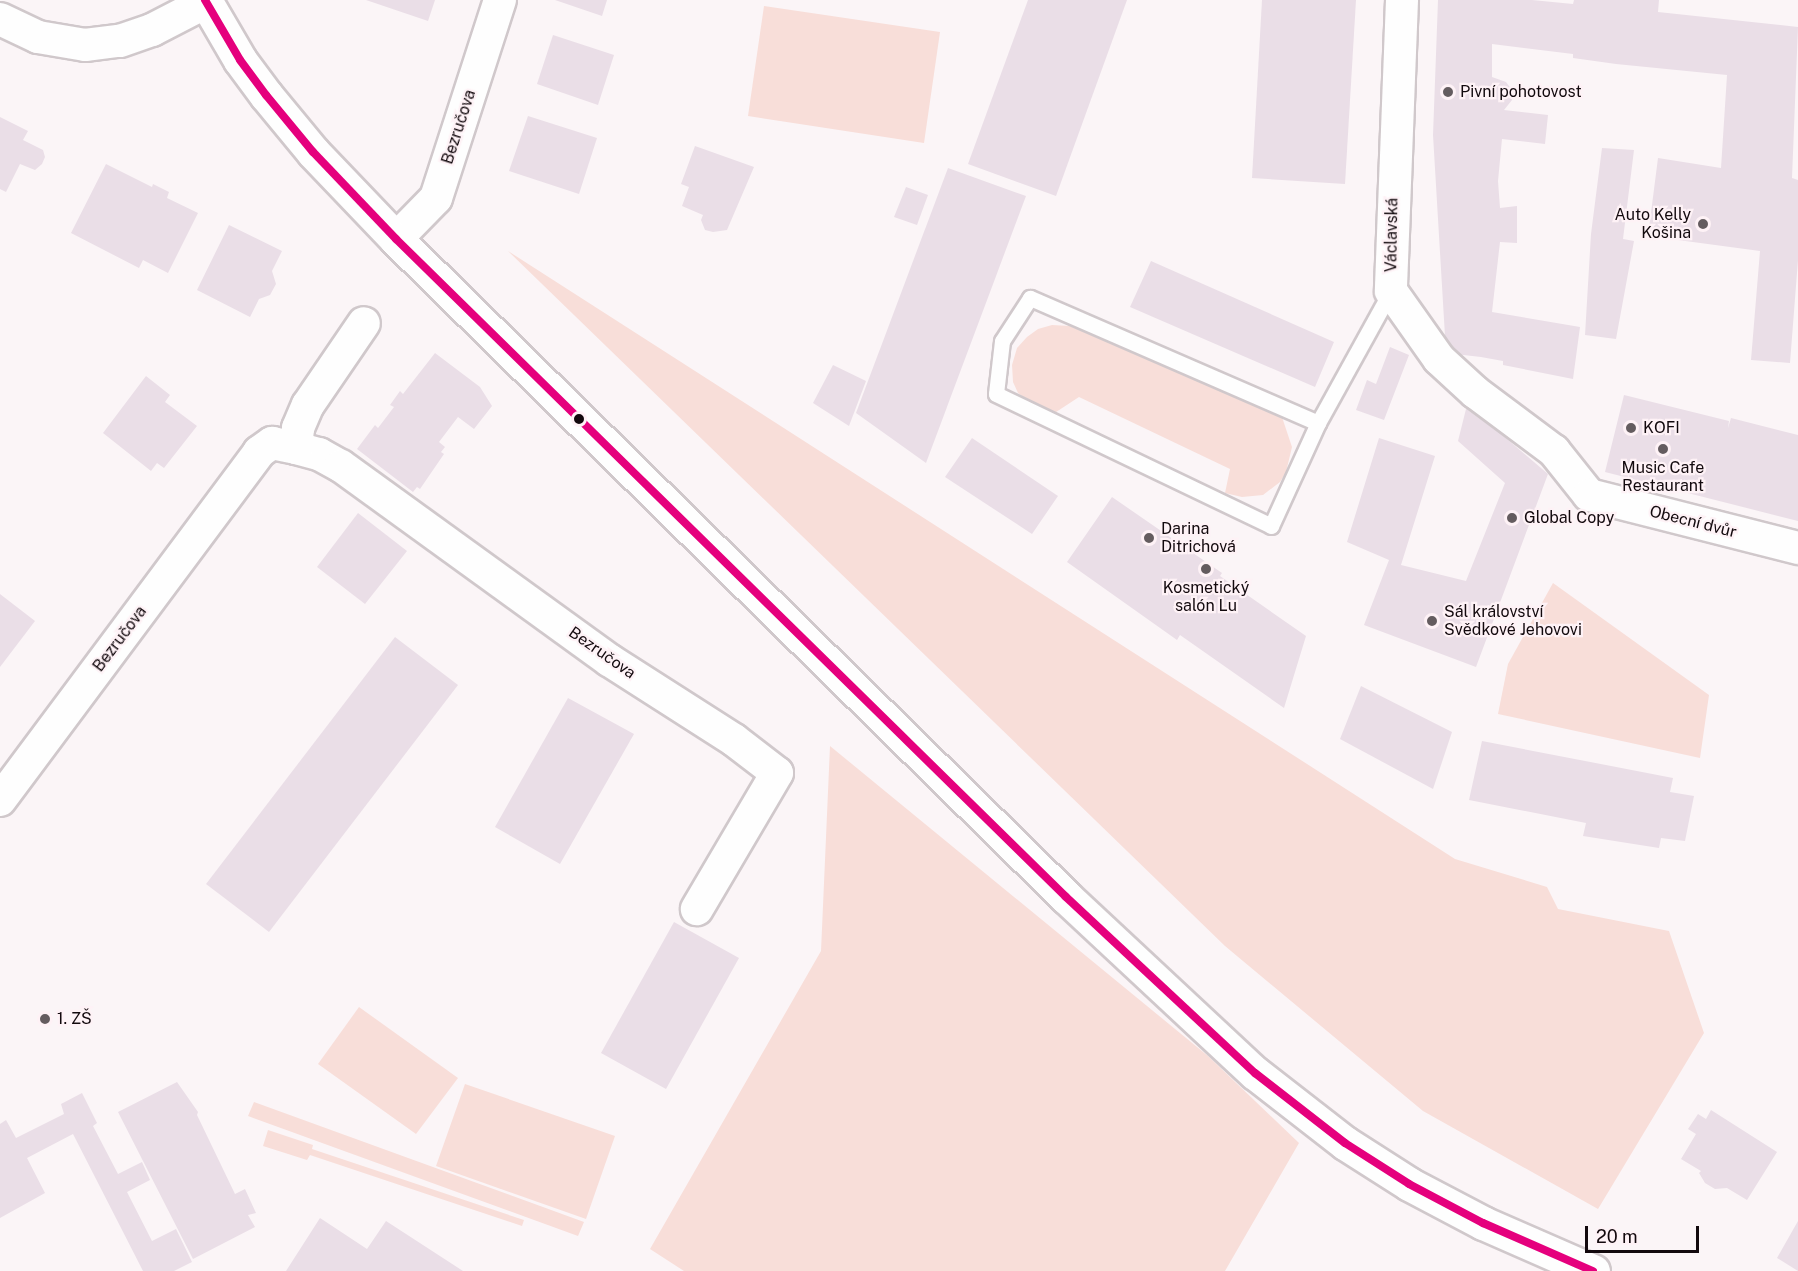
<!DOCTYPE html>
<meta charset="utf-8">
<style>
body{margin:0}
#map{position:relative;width:1798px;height:1271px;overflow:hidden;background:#fbf5f7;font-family:"Public Sans",sans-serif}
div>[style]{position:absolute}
.green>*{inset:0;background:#f8ded9}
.building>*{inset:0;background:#eadee7}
.roads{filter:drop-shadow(2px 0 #d0c8cb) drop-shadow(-2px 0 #d0c8cb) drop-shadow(0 2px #d0c8cb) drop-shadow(0 -2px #d0c8cb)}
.service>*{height:15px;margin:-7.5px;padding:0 7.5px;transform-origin:7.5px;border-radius:7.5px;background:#fefefe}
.minor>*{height:32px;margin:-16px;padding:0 16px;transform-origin:16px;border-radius:16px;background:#fefefe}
.tertiary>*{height:33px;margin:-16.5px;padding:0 16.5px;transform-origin:16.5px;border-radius:16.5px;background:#fefefe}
.bus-1>*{height:8px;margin:-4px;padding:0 4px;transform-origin:4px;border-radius:4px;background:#e5007d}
.dots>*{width:16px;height:16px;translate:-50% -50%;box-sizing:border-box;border:3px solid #fef2f6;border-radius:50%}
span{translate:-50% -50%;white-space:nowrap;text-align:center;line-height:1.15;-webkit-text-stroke:4.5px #fef2f6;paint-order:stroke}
.poi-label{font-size:16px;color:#12090d}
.left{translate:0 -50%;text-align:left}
.right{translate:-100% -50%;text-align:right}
.street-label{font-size:16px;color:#12090d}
.scale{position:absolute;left:1585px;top:1226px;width:114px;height:27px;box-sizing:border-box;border:3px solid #12090d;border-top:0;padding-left:8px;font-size:18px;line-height:21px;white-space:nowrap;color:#12090d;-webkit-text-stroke:4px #fef2f6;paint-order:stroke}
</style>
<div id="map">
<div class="green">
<div style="clip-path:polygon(764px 6px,940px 32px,924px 143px,748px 116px)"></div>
<div style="clip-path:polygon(508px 251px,1455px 859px,1547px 887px,1558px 909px,1669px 931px,1704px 1033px,1598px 1209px,1423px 1111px,1225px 946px)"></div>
<div style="clip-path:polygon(1052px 325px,1070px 326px,1282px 417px,1292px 447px,1286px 472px,1280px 482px,1263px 495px,1242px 497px,1225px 493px,1230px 469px,1079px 397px,1050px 416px,1018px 393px,1013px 382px,1012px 365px,1017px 348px,1027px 337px,1038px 329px)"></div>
<div style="clip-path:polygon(1553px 583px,1709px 695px,1700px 758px,1498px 714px,1508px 664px)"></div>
<div style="clip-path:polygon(830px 746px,1208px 1056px,1299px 1143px,1225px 1271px,684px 1271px,650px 1249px,821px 951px)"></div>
<div style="clip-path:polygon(359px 1007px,458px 1078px,416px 1134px,318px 1064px)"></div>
<div style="clip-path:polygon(465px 1084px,615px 1136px,586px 1219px,436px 1166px)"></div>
<div style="clip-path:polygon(254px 1102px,584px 1222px,578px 1236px,248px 1116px)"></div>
<div style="clip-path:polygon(268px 1130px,313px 1145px,312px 1149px,524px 1220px,522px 1226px,310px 1155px,307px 1160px,263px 1146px)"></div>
</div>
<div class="building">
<div style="clip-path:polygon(366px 0,435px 0,428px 21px)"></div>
<div style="clip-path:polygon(555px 0,607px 0,602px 16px)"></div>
<div style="clip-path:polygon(1028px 0,1127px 0,1056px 196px,968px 164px)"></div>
<div style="clip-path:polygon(1262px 0,1356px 0,1345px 184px,1252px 178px)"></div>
<div style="clip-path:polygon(1438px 0,1532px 0,1573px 4px,1574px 0,1659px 0,1658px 12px,1798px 27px,1792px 178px,1798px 180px,1798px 260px,1790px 363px,1751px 360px,1760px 251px,1648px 236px,1658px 158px,1721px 168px,1727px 75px,1616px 64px,1573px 58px,1573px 54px,1492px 44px,1492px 77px,1506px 82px,1512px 90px,1512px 100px,1504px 110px,1548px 115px,1545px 144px,1502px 139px,1498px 181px,1500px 208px,1517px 206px,1517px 243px,1500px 242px,1492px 312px,1580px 327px,1573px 379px,1503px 365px,1503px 361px,1481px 357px,1446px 353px,1433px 135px)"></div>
<div style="clip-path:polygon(553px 35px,614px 55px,598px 105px,537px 84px)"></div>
<div style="clip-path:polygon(528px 116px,597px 138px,579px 194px,509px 171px)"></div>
<div style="clip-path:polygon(0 117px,28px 131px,23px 140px,43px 150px,45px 157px,42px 164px,35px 170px,20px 164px,6px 192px,0 189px)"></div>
<div style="clip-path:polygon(695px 146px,754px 167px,727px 230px,713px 232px,705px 230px,701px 220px,703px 215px,682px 206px,689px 187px,681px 184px)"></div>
<div style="clip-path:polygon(1602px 148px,1634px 150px,1623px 239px,1634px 241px,1616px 339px,1585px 335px,1591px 234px)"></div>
<div style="clip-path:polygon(106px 164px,152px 187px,153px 184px,169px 192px,167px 198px,198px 213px,168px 273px,143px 260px,139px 268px,71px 233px)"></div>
<div style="clip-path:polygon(948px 168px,1026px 196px,926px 463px,856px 413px)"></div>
<div style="clip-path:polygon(906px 187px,928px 195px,917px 225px,894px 217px)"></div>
<div style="clip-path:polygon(229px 225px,282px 251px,272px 271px,276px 284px,270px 295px,259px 299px,250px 317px,197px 290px)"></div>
<div style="clip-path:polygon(1151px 261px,1334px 342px,1315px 387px,1130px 307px)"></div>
<div style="clip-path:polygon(1390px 347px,1409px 355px,1384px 420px,1356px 410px,1367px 380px,1376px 384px)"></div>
<div style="clip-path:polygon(435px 353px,480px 387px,492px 406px,474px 429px,458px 417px,439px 442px,445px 447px,441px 452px,444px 454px,420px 489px,417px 487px,413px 492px,357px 449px,375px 425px,378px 428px,394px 407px,390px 405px,400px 391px,403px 394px)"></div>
<div style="clip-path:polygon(833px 365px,866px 381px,849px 426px,813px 403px)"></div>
<div style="clip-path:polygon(146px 376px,170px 395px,165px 402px,197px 426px,164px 468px,157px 463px,151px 471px,103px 433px)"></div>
<div style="clip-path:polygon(1624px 395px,1729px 421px,1728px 428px,1731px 418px,1798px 435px,1798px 521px,1605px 472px)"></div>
<div style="clip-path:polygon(1467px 405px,1548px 474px,1476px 667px,1364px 625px,1389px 560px,1347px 542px,1379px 438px,1435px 456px,1401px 565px,1466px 581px,1505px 483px,1458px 441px)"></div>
<div style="clip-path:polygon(972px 438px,1058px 496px,1032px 534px,945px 477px)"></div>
<div style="clip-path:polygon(1112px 497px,1222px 573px,1220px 576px,1306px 636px,1284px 708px,1180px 635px,1177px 640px,1067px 562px)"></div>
<div style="clip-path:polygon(358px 513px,407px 551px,365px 604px,317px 567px)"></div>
<div style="clip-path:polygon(0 594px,35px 621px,0 667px)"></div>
<div style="clip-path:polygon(395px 637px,458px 685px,269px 932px,206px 884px)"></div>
<div style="clip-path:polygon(1361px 686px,1452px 732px,1433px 789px,1340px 739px)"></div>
<div style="clip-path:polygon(568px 698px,634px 734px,560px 864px,495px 827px)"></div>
<div style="clip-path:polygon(1482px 741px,1673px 778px,1670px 792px,1694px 796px,1685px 841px,1661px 838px,1659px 848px,1583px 836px,1586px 823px,1469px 800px)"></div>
<div style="clip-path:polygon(674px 922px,739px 958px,666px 1089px,601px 1053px)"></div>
<div style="clip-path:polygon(177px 1082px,198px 1112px,197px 1115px,235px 1194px,245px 1189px,256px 1213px,248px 1215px,255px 1227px,193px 1259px,118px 1112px)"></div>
<div style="clip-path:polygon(82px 1093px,97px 1123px,93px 1126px,118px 1174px,142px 1162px,150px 1180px,127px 1192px,152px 1241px,176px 1229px,192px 1262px,174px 1271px,143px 1271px,73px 1134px,27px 1158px,45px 1193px,0 1218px,0 1124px,6px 1120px,16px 1138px,64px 1114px,61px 1104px)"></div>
<div style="clip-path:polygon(1711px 1110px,1777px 1152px,1747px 1200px,1727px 1188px,1715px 1189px,1705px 1183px,1699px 1173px,1701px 1171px,1681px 1159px,1696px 1134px,1688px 1129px,1698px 1114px,1706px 1119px)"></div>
<div style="clip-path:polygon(320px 1218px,367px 1249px,386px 1221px,463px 1271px,286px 1271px)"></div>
<div style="clip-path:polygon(1798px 1221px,1798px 1271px,1777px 1258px)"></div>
</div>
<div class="roads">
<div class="service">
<div style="left:1318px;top:423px;width:314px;rotate:-156.5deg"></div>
<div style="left:1030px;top:298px;width:51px;rotate:123.1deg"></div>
<div style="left:1002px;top:341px;width:53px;rotate:96.5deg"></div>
<div style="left:996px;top:394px;width:305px;rotate:25.6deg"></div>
<div style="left:1271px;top:526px;width:113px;rotate:-65.5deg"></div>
<div style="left:1318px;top:423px;width:151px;rotate:-61.1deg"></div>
</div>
<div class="minor">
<div style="left:1402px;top:0;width:291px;rotate:92.2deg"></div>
<div style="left:1391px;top:291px;width:83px;rotate:54.8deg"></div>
<div style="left:1439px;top:359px;width:49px;rotate:42.5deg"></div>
<div style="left:1475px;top:392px;width:99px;rotate:36.8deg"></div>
<div style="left:1554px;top:451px;width:56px;rotate:51.5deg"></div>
<div style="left:1589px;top:495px;width:216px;rotate:14.2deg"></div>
<div style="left:0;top:19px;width:42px;rotate:25.3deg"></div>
<div style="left:38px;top:37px;width:48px;rotate:9.7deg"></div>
<div style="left:85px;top:45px;width:35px;rotate:-7deg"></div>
<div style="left:120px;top:41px;width:34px;rotate:-19deg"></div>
<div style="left:152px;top:30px;width:61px;rotate:-27.4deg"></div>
<div style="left:396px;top:239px;width:57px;rotate:-45.7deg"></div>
<div style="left:436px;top:198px;width:208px;rotate:-72.1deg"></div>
<div style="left:296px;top:448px;width:24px;rotate:15deg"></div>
<div style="left:319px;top:454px;width:25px;rotate:29deg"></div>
<div style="left:341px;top:466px;width:331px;rotate:35.9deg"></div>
<div style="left:609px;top:660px;width:148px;rotate:32.6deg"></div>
<div style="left:734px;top:740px;width:54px;rotate:37.5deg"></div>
<div style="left:777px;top:773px;width:158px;rotate:120.5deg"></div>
<div style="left:0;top:800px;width:434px;rotate:-53.3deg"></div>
<div style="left:259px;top:452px;width:16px;rotate:-35deg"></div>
<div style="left:272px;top:443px;width:25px;rotate:12deg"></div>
<div style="left:296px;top:448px;width:20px;rotate:-84deg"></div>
<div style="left:298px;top:428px;width:25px;rotate:-67deg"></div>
<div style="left:308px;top:405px;width:99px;rotate:-55.7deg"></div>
</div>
<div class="tertiary">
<div style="left:205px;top:0;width:69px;rotate:59.7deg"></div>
<div style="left:240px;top:60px;width:44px;rotate:53.4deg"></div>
<div style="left:266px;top:95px;width:74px;rotate:50.5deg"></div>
<div style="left:313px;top:152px;width:120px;rotate:46.3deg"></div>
<div style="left:396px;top:239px;width:939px;rotate:44.48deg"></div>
<div style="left:1066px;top:897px;width:258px;rotate:43deg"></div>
<div style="left:1255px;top:1073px;width:114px;rotate:37.9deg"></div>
<div style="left:1345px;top:1143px;width:76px;rotate:32.6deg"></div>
<div style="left:1409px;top:1184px;width:84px;rotate:27.8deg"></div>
<div style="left:1483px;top:1223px;width:120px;rotate:23.6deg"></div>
</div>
</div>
<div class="bus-1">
<div style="left:205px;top:0;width:69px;rotate:59.7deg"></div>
<div style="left:240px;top:60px;width:44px;rotate:53.4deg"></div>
<div style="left:266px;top:95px;width:74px;rotate:50.5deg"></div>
<div style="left:313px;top:152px;width:120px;rotate:46.3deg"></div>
<div style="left:396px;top:239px;width:939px;rotate:44.48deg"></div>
<div style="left:1066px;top:897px;width:258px;rotate:43deg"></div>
<div style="left:1255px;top:1073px;width:114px;rotate:37.9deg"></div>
<div style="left:1345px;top:1143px;width:76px;rotate:32.6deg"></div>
<div style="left:1409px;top:1184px;width:84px;rotate:27.8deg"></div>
<div style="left:1483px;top:1223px;width:120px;rotate:23.6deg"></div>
</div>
<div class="dots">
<div style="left:1448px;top:92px;background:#645c5f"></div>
<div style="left:1703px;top:224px;background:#645c5f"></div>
<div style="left:579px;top:419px;background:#12090d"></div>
<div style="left:1631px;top:428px;background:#645c5f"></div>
<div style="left:1663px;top:449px;background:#645c5f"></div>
<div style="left:1512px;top:518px;background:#645c5f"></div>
<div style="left:1149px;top:538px;background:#645c5f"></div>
<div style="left:1206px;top:569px;background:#645c5f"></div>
<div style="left:1432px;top:621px;background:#645c5f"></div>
<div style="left:45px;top:1019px;background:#645c5f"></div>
</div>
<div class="poi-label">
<span class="left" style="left:1460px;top:92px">Pivní pohotovost</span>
<span class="right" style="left:1691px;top:224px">Auto Kelly<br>Košina</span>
<span class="left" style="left:1643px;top:428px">KOFI</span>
<span style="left:1663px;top:477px">Music Cafe<br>Restaurant</span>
<span class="left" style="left:1524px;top:518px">Global Copy</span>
<span class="left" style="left:1161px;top:538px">Darina<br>Ditrichová</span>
<span style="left:1206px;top:597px">Kosmetický<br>salón Lu</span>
<span class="left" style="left:1444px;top:621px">Sál království<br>Svědkové Jehovovi</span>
<span class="left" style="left:57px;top:1019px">1. ZŠ</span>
</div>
<div class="street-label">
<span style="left:459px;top:127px;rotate:-72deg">Bezručova</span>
<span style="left:1392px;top:235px;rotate:-89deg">Václavská</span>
<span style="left:1693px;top:522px;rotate:14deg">Obecní dvůr</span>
<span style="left:120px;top:639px;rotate:-53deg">Bezručova</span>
<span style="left:602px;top:653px;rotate:35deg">Bezručova</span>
</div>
<div class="scale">20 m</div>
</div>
